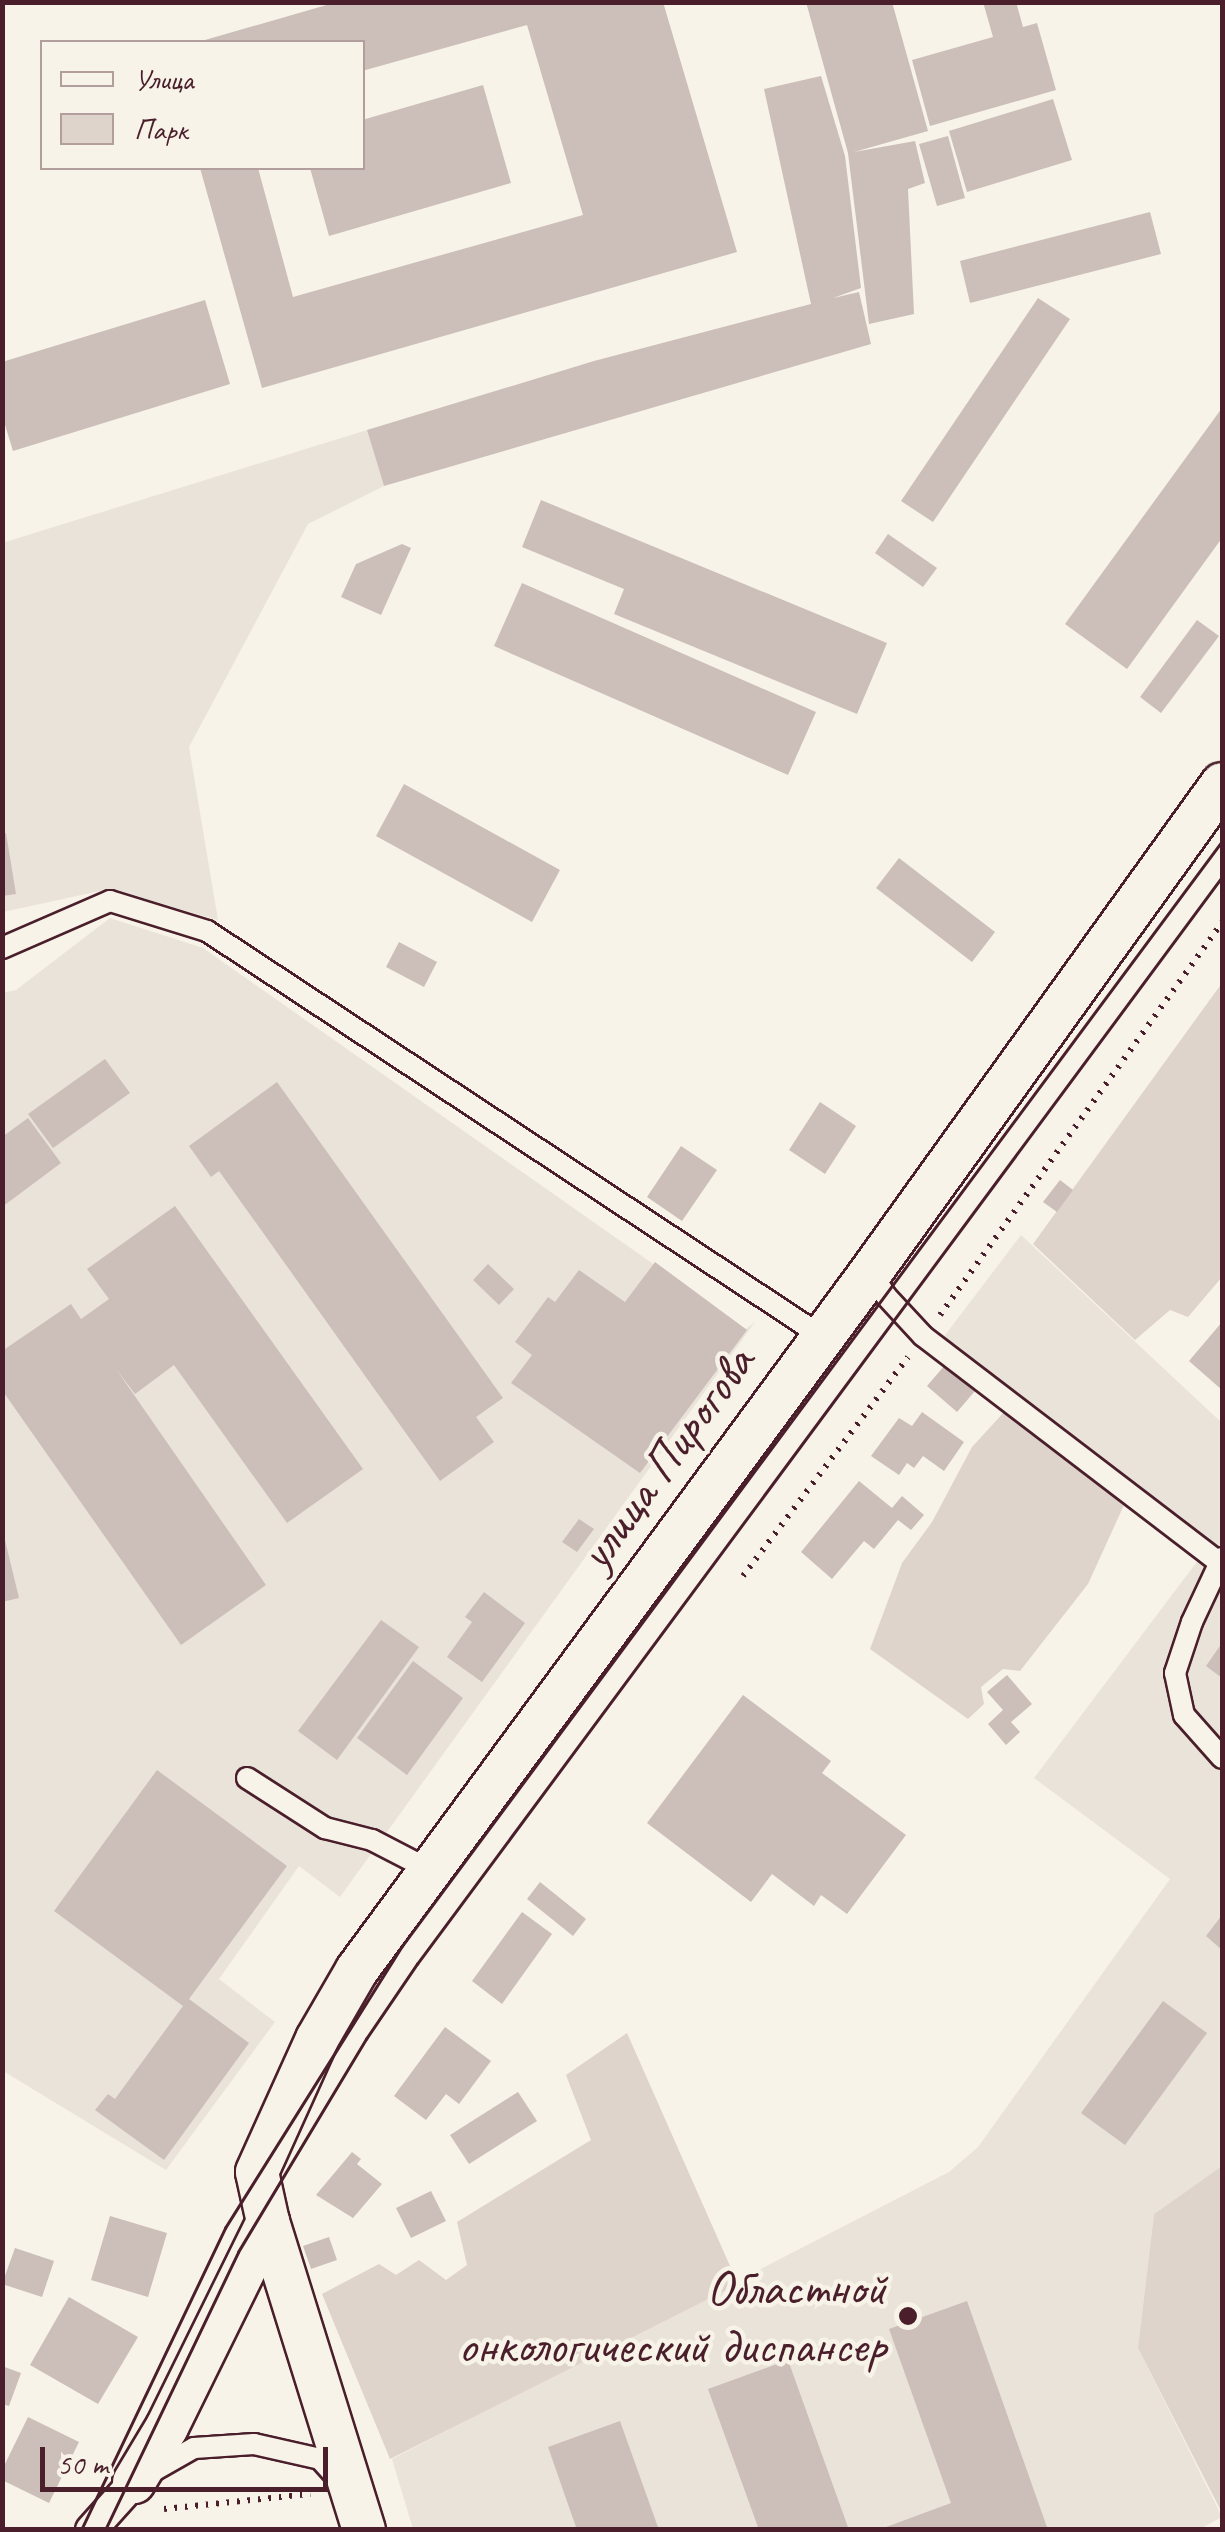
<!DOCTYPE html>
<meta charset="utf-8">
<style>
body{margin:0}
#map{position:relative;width:1225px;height:2532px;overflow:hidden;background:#f7f3e8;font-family:Caveat,sans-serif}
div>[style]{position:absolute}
.built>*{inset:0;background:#eae3da}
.green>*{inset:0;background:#ded4cc}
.building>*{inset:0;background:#ccbfb9}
.path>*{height:6px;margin-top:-3px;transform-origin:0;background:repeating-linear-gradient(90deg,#4a1f2b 0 2.5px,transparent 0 10.5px)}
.roads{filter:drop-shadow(2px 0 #4a1f2b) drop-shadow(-2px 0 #4a1f2b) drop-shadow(0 2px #4a1f2b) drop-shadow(0 -2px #4a1f2b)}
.service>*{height:20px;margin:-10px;padding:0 10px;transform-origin:10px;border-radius:10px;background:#f7f3e8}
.pedestrian>*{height:30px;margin:-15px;padding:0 15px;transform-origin:15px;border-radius:15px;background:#f7f3e8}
.minor>*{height:42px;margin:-21px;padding:0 21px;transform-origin:21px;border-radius:21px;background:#f7f3e8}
.tram>*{height:2.5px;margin:-1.25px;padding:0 1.25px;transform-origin:1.25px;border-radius:1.25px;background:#4a1f2b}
.dots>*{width:28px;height:28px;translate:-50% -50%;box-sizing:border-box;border:5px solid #f7f3e8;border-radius:50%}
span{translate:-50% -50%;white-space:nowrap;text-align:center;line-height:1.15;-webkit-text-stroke:9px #f7f3e8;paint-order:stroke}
.street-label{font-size:50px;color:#4a1f2b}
.poi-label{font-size:50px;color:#4a1f2b}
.right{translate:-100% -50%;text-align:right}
.frame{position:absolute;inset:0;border:5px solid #4a1f2b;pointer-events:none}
.legend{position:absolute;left:40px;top:40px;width:325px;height:130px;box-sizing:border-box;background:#f7f3e8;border:2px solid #b29e9c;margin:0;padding:12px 18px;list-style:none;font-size:30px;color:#4a1f2b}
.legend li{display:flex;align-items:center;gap:20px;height:50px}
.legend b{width:50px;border:2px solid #b29e9c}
.scale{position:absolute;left:40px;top:2447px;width:288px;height:45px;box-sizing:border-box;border:5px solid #4a1f2b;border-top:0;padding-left:12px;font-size:30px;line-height:35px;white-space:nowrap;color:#4a1f2b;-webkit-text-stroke:8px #f7f3e8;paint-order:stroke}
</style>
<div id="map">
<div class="built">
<div style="clip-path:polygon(367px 430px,384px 486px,308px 524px,189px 747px,218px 920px,109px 889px,3px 912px,2px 543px)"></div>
<div style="clip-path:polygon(110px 918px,203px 948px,746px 1329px,755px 1322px,340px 1897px,299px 1866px,219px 1979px,275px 2022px,166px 2170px,3px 2071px,2px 993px,16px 990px)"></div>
<div style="clip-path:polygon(1021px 1235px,1222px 1423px,1222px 2166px,1154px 2214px,1138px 2348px,1222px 2517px,1198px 2530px,413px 2529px,392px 2459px,949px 2172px,978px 2147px,1170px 1879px,1034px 1778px,1202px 1555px,933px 1351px)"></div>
</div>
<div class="green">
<div style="clip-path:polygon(1222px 983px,1222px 1277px,1188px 1317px,1170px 1310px,1135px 1340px,1033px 1244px)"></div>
<div style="clip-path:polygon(1005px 1411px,1124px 1505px,1088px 1584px,1020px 1671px,1003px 1669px,981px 1687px,984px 1704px,968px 1719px,870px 1649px,902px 1563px,932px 1522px,972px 1447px)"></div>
<div style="clip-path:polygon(627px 2033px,738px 2284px,390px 2459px,322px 2294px,379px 2264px,396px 2275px,419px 2260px,446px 2280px,467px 2265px,457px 2222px,591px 2140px,566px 2075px)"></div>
<div style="clip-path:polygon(1222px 2166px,1222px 2513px,1138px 2348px,1154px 2214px)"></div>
</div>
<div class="building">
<div style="clip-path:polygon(337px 2px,663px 2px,737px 252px,262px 388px,200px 168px,258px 168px,293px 297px,583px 215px,527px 25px,362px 71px,362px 42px,198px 42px)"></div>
<div style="clip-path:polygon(806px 2px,892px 2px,928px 131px,854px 152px,915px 141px,925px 183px,908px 189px,914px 314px,869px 324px,848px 153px)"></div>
<div style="clip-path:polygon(983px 2px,1016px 2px,1023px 27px,1037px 23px,1056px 90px,930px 126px,912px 60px,993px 37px)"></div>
<div style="clip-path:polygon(821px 76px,845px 156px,861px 288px,833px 298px,859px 292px,871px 344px,384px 486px,367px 430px,594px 361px,811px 304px,764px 89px)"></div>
<div style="clip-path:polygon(483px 85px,511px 183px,329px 236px,310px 168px,362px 168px,362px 120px)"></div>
<div style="clip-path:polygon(1053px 99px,1072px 160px,967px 192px,949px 131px)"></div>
<div style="clip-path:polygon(948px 136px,965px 198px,937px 206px,919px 144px)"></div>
<div style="clip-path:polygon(1150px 212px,1161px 254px,970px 303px,960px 261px)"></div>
<div style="clip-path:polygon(1038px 298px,1070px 319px,933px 522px,901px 501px)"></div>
<div style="clip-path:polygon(205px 300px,230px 384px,13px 451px,2px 415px,2px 362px)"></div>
<div style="clip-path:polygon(1222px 408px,1222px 538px,1127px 669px,1065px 624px)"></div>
<div style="clip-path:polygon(541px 500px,887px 643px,857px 714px,614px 614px,624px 589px,522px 547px)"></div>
<div style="clip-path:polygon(888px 534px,937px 568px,923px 587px,875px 553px)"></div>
<div style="clip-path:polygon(402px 544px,411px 548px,381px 615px,341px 597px,356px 564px)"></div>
<div style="clip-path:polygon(522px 583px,816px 712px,788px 775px,494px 646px)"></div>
<div style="clip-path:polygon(1197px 620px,1219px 636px,1161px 713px,1140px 697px)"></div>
<div style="clip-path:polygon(404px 784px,560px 870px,532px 922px,376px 836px)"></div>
<div style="clip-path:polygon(6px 833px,16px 894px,2px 896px,2px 834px)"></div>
<div style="clip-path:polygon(899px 858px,995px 932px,972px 962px,876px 888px)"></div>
<div style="clip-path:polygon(399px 942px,437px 962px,424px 987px,386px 967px)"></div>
<div style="clip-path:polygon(105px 1059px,130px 1093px,53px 1148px,28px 1114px)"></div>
<div style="clip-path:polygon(277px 1082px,503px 1398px,476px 1417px,494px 1442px,440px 1481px,219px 1171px,211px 1177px,189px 1146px)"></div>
<div style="clip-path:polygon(820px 1102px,856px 1126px,825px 1174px,789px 1150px)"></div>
<div style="clip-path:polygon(28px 1118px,61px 1163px,2px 1207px,2px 1137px)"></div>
<div style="clip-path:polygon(681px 1146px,717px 1170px,682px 1221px,647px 1197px)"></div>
<div style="clip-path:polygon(1060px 1180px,1073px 1190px,1057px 1212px,1043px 1202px)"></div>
<div style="clip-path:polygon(175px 1206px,363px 1469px,287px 1523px,174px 1365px,135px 1394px,116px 1369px,266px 1585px,181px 1645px,2px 1390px,2px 1351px,71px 1304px,81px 1319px,109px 1299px,87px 1269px)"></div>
<div style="clip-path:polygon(655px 1262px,747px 1330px,640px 1473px,511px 1383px,532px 1355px,515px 1342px,548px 1297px,555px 1302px,579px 1270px,625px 1302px)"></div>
<div style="clip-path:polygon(488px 1264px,514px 1289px,499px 1305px,473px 1280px)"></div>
<div style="clip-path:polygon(1222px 1322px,1222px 1390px,1189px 1361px)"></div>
<div style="clip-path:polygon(945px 1365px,975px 1391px,957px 1412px,927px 1386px)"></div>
<div style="clip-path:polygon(922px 1412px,964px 1442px,944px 1471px,923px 1456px,914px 1468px,907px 1463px,899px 1475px,871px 1456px,899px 1418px,912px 1426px)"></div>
<div style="clip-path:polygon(859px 1481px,892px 1508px,902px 1496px,924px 1515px,911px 1530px,898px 1520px,874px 1549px,864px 1541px,832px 1579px,801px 1552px)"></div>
<div style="clip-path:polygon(579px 1519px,594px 1529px,577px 1552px,562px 1542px)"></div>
<div style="clip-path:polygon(4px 1536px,19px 1598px,2px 1602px,2px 1537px)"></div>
<div style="clip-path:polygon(484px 1592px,525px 1623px,482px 1682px,447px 1657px,472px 1622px,465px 1617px)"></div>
<div style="clip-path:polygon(381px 1620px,419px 1647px,337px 1760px,298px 1731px)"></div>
<div style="clip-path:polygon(1222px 1643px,1222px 1678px,1206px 1666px)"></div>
<div style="clip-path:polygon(413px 1661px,463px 1698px,407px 1775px,357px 1738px)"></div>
<div style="clip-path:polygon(1007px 1675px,1032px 1704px,1011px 1722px,1020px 1732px,1006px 1745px,988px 1724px,1003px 1710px,987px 1692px)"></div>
<div style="clip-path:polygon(743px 1695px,831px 1761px,822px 1773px,906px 1835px,847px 1914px,821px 1895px,814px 1906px,772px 1874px,751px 1902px,647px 1823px)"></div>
<div style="clip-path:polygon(157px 1770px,287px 1866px,189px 1999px,249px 2043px,164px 2160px,95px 2110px,108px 2094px,115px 2099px,183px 2006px,54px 1911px)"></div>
<div style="clip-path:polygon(540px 1882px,586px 1919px,573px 1936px,527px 1899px)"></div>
<div style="clip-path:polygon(522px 1912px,552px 1934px,502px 2004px,472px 1981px)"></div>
<div style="clip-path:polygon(1222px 1915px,1222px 1950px,1206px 1936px)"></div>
<div style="clip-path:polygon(1163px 2001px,1207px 2033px,1125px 2145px,1081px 2113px)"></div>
<div style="clip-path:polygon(445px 2027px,491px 2061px,459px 2104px,446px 2094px,426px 2120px,394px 2096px)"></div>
<div style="clip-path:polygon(518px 2092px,537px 2121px,469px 2164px,450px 2135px)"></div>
<div style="clip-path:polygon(352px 2152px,361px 2159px,357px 2164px,382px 2184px,353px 2218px,316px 2195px)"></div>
<div style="clip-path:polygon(431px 2191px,446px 2221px,411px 2238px,396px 2208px)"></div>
<div style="clip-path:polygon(110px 2216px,167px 2233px,148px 2297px,91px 2280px)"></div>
<div style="clip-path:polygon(329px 2237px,337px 2260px,311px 2269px,303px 2246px)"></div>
<div style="clip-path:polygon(15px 2248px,54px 2261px,42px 2297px,2px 2284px)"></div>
<div style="clip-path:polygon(69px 2297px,138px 2337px,98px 2404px,30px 2365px)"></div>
<div style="clip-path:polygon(967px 2301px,1048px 2530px,878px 2530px,951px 2503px,889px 2329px)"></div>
<div style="clip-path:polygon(788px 2360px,849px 2530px,759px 2530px,708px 2389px)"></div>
<div style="clip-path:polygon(2px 2366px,21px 2373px,9px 2406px,2px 2404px)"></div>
<div style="clip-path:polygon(28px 2417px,79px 2442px,49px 2503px,2px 2480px,2px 2470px)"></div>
<div style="clip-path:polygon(620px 2421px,659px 2530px,577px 2530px,548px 2447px)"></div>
</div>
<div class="path">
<div style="left:940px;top:1315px;width:484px;rotate:-54.3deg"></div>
<div style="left:743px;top:1576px;width:274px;rotate:-53deg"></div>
<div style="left:164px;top:2509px;width:147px;rotate:-5.9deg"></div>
</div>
<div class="roads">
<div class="service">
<div style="left:2px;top:948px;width:118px;rotate:-23.5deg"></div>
<div style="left:110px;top:901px;width:102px;rotate:17.2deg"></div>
<div style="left:207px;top:931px;width:738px;rotate:33.39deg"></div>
<div style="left:871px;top:1272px;width:28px;rotate:58deg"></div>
<div style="left:886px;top:1296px;width:54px;rotate:47.2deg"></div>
<div style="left:923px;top:1336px;width:372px;rotate:37.4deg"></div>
<div style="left:1222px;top:1558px;width:71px;rotate:115.1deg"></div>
<div style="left:1192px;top:1622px;width:54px;rotate:108.4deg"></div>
<div style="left:1175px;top:1673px;width:43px;rotate:77.9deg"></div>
<div style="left:1184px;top:1715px;width:57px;rotate:48.5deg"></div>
<div style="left:247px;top:1778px;width:93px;rotate:32.7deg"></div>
<div style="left:325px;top:1828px;width:49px;rotate:14.3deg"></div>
<div style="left:372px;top:1840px;width:65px;rotate:27.3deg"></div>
<div style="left:148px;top:2474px;width:53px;rotate:-29.5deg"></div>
<div style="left:194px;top:2448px;width:60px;rotate:-3.8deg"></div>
<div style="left:254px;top:2444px;width:68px;rotate:12.8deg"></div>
<div style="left:320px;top:2459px;width:25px;rotate:48deg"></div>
</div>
<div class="pedestrian">
<div style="left:91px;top:2530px;width:64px;rotate:-48.1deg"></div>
</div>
<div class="minor">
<div style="left:134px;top:2482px;width:64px;rotate:-59deg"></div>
<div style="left:167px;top:2427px;width:229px;rotate:-63.8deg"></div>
<div style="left:364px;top:2530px;width:323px;rotate:-107.3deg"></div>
<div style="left:268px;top:2222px;width:51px;rotate:-102.4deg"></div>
<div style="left:257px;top:2172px;width:146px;rotate:-65.7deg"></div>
<div style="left:317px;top:2039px;width:80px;rotate:-59.9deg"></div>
<div style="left:357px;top:1970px;width:867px;rotate:-53.63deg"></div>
<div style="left:871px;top:1272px;width:601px;rotate:-54.27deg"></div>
</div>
</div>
<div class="tram">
<div style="left:81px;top:2530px;width:335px;rotate:-64.5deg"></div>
<div style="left:225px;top:2228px;width:333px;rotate:-57.9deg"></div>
<div style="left:402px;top:1946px;width:1376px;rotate:-53.42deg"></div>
<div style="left:105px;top:2530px;width:308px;rotate:-64.4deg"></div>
<div style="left:238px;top:2252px;width:249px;rotate:-59deg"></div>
<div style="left:366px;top:2039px;width:91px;rotate:-55.8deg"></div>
<div style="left:417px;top:1964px;width:1353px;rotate:-53.48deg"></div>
</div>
<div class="dots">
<div style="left:908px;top:2316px;background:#4a1f2b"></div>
</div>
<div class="street-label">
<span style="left:666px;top:1458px;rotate:-54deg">улица Пирогова</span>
</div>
<div class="poi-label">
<span class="right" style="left:886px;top:2316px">Областной<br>онкологический диспансер</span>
</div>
<div class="frame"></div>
<ul class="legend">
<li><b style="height:12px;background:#f7f3e8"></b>Улица</li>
<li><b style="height:28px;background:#ded4cc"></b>Парк</li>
</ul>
<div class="scale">50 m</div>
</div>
